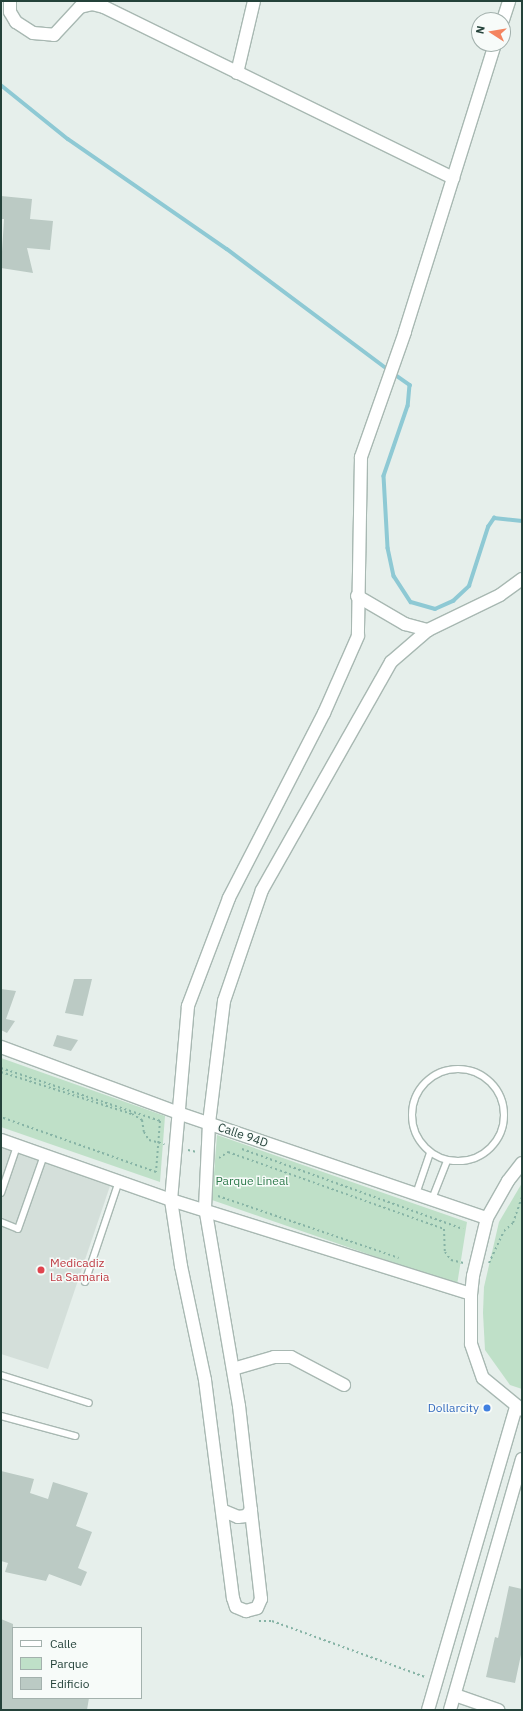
<!DOCTYPE html>
<style>
body{margin:0}
#map{position:relative;width:523px;height:1711px;overflow:hidden;background:#e6efeb;font-family:"IBM Plex Sans",sans-serif}
div>[style]{position:absolute}
.built>*{inset:0;background:#d4dfda}
.green>*{inset:0;background:#bfe0c8}
.stream>*{height:3.5px;margin:-1.75px;padding:0 1.75px;transform-origin:1.75px;border-radius:1.75px;background:#8ec9d4}
.building>*{inset:0;background:#bbcac4}
.path>*{height:2px;margin-top:-1px;transform-origin:0;background:repeating-linear-gradient(90deg,#86b3a5 0 2px,transparent 0 5px)}
.roads{filter:drop-shadow(1px 0 #a8b8b2) drop-shadow(-1px 0 #a8b8b2) drop-shadow(0 1px #a8b8b2) drop-shadow(0 -1px #a8b8b2)}
.lane>*{height:6px;margin:-3px;padding:0 3px;transform-origin:3px;border-radius:3px;background:#fff}
.lane>.ring{margin:-3px;padding:0;box-sizing:content-box;background:none;border:6px solid #fff;border-radius:50%}
.street>*{height:12px;margin:-6px;padding:0 6px;transform-origin:6px;border-radius:6px;background:#fff}
.dots>*{width:11px;height:11px;translate:-50% -50%;box-sizing:border-box;border:2px solid #f7fbf9;border-radius:50%}
span{translate:-50% -50%;white-space:nowrap;text-align:center;line-height:1.15;-webkit-text-stroke:3px #f7fbf9;paint-order:stroke}
.street-label{font-size:12px;color:#24423a}
.park-label{font-size:12px;color:#2d7a4b}
.health-label{font-size:12px;color:#be3a42}
.left{translate:0 -50%;text-align:left}
.shop-label{font-size:12px;color:#366cbe}
.right{translate:-100% -50%;text-align:right}
.frame{position:absolute;inset:0;border:2px solid #24423a;pointer-events:none}
.legend{position:absolute;left:12px;top:1627px;width:130px;height:72px;box-sizing:border-box;background:#f7fbf9;border:1px solid #a3b1ad;margin:0;padding:5px 7px;list-style:none;font-size:12px;color:#24423a}
.legend li{display:flex;align-items:center;gap:8px;height:20px}
.legend b{width:20px;border:1px solid #a3b1ad}
.north{position:absolute;left:471px;top:12px;width:40px;height:40px;box-sizing:border-box;background:#f7fbf9;border:1px solid #a3b1ad;border-radius:50%;rotate:282deg;font-size:11px;font-weight:700;line-height:16px;text-align:center;color:#24423a}
.north::after{content:'';display:block;margin:auto;width:14px;height:18px;background:#f4845f;clip-path:polygon(50% 0,100% 100%,50% 72%,0 100%)}
</style>
<div id="map">
<div class="built">
<div style="clip-path:polygon(1px 1145px,110px 1186px,48px 1369px,1px 1354px)"></div>
</div>
<div class="green">
<div style="clip-path:polygon(1px 1058px,165px 1116px,160px 1182px,1px 1127px)"></div>
<div style="clip-path:polygon(217px 1135px,467px 1222px,457px 1285px,212px 1200px)"></div>
<div style="clip-path:polygon(522px 1183px,522px 1389px,510px 1385px,485px 1350px,483px 1313px,484px 1287px,499px 1222px)"></div>
</div>
<div class="stream">
<div style="left:1px;top:85px;width:86px;rotate:38.9deg"></div>
<div style="left:68px;top:139px;width:193px;rotate:34.7deg"></div>
<div style="left:227px;top:249px;width:197px;rotate:36.8deg"></div>
<div style="left:397px;top:376px;width:16px;rotate:35deg"></div>
<div style="left:410px;top:385px;width:21px;rotate:95deg"></div>
<div style="left:408px;top:406px;width:74px;rotate:108.9deg"></div>
<div style="left:384px;top:476px;width:72px;rotate:86.8deg"></div>
<div style="left:388px;top:548px;width:29px;rotate:78deg"></div>
<div style="left:394px;top:576px;width:31px;rotate:57deg"></div>
<div style="left:411px;top:602px;width:25px;rotate:16deg"></div>
<div style="left:435px;top:609px;width:20px;rotate:-24deg"></div>
<div style="left:453px;top:601px;width:22px;rotate:-43deg"></div>
<div style="left:469px;top:586px;width:62px;rotate:-72.1deg"></div>
<div style="left:488px;top:527px;width:11px;rotate:-56deg"></div>
<div style="left:494px;top:518px;width:28px;rotate:6deg"></div>
</div>
<div class="building">
<div style="clip-path:polygon(1px 196px,32px 199px,30px 219px,53px 221px,50px 250px,27px 248px,33px 273px,1px 268px,4px 219px,1px 219px)"></div>
<div style="clip-path:polygon(74px 979px,92px 979px,83px 1016px,65px 1013px)"></div>
<div style="clip-path:polygon(1px 989px,16px 991px,6px 1019px,15px 1021px,7px 1033px,1px 1030px)"></div>
<div style="clip-path:polygon(57px 1035px,78px 1040px,71px 1051px,53px 1046px)"></div>
<div style="clip-path:polygon(1px 1471px,34px 1479px,30px 1493px,48px 1499px,53px 1482px,88px 1493px,76px 1526px,92px 1532px,78px 1568px,87px 1572px,81px 1586px,49px 1574px,46px 1581px,5px 1572px,8px 1563px,1px 1561px)"></div>
<div style="clip-path:polygon(509px 1586px,522px 1589px,522px 1650px,515px 1683px,486px 1677px,495px 1637px,498px 1638px)"></div>
<div style="clip-path:polygon(1px 1619px,13px 1624px,13px 1698px,89px 1698px,87px 1710px,1px 1710px)"></div>
</div>
<div class="path">
<div style="left:1px;top:1068px;width:168px;rotate:18.4deg"></div>
<div style="left:160px;top:1121px;width:51px;rotate:94.5deg"></div>
<div style="left:156px;top:1172px;width:164px;rotate:-160.5deg"></div>
<div style="left:1px;top:1072px;width:138px;rotate:17.8deg"></div>
<div style="left:132px;top:1114px;width:12px;rotate:31deg"></div>
<div style="left:142px;top:1120px;width:12px;rotate:81deg"></div>
<div style="left:144px;top:1132px;width:9px;rotate:58deg"></div>
<div style="left:149px;top:1140px;width:16px;rotate:15deg"></div>
<div style="left:242px;top:1149px;width:235px;rotate:19.9deg"></div>
<div style="left:188px;top:1150px;width:9px;rotate:13deg"></div>
<div style="left:219px;top:1158px;width:11px;rotate:-34deg"></div>
<div style="left:228px;top:1152px;width:229px;rotate:19.6deg"></div>
<div style="left:444px;top:1229px;width:23px;rotate:88deg"></div>
<div style="left:445px;top:1252px;width:10px;rotate:53deg"></div>
<div style="left:451px;top:1260px;width:13px;rotate:13deg"></div>
<div style="left:218px;top:1196px;width:191px;rotate:18.9deg"></div>
<div style="left:489px;top:1263px;width:35px;rotate:-65deg"></div>
<div style="left:504px;top:1231px;width:12px;rotate:-42deg"></div>
<div style="left:513px;top:1223px;width:28px;rotate:-71deg"></div>
<div style="left:259px;top:1621px;width:13px"></div>
<div style="left:272px;top:1621px;width:163px;rotate:20.1deg"></div>
</div>
<div class="roads">
<div class="lane">
<div class="ring" style="left:412px;top:1069px;width:86px;height:86px"></div>
<div style="left:1px;top:1193px;width:50px;rotate:-71.2deg"></div>
<div style="left:416px;top:1194px;width:43px;rotate:-71.1deg"></div>
<div style="left:432px;top:1199px;width:41px;rotate:-68.5deg"></div>
<div style="left:1px;top:1222px;width:18px;rotate:22deg"></div>
<div style="left:18px;top:1229px;width:78px;rotate:-70.6deg"></div>
<div style="left:85px;top:1282px;width:107px;rotate:-71.4deg"></div>
<div style="left:1px;top:1375px;width:92px;rotate:17.7deg"></div>
<div style="left:1px;top:1416px;width:77px;rotate:15.1deg"></div>
</div>
<div class="street">
<div style="left:10px;top:1px;width:11px;rotate:90deg"></div>
<div style="left:10px;top:12px;width:12px;rotate:59deg"></div>
<div style="left:16px;top:22px;width:20px;rotate:33deg"></div>
<div style="left:33px;top:33px;width:21px;rotate:5deg"></div>
<div style="left:54px;top:35px;width:38px;rotate:-47deg"></div>
<div style="left:80px;top:7px;width:12px;rotate:-14deg"></div>
<div style="left:92px;top:4px;width:12px;rotate:14deg"></div>
<div style="left:104px;top:7px;width:389px;rotate:26.1deg"></div>
<div style="left:503px;top:20px;width:20px;rotate:-72deg"></div>
<div style="left:495px;top:44px;width:302px;rotate:107.4deg"></div>
<div style="left:405px;top:332px;width:133px;rotate:109.4deg"></div>
<div style="left:361px;top:457px;width:179px;rotate:91deg"></div>
<div style="left:358px;top:636px;width:84px;rotate:113.8deg"></div>
<div style="left:324px;top:713px;width:208px;rotate:117.2deg"></div>
<div style="left:229px;top:898px;width:116px;rotate:110.8deg"></div>
<div style="left:188px;top:1006px;width:195px;rotate:95deg"></div>
<div style="left:171px;top:1200px;width:67px;rotate:81.4deg"></div>
<div style="left:181px;top:1266px;width:116px;rotate:78.1deg"></div>
<div style="left:205px;top:1380px;width:220px;rotate:82.7deg"></div>
<div style="left:233px;top:1598px;width:9px;rotate:72deg"></div>
<div style="left:236px;top:1607px;width:11px;rotate:22deg"></div>
<div style="left:246px;top:1611px;width:11px;rotate:-15deg"></div>
<div style="left:257px;top:1608px;width:10px;rotate:-66deg"></div>
<div style="left:261px;top:1599px;width:194px;rotate:-96.5deg"></div>
<div style="left:239px;top:1406px;width:201px;rotate:-99.7deg"></div>
<div style="left:205px;top:1208px;width:85px;rotate:-87.3deg"></div>
<div style="left:209px;top:1123px;width:123px;rotate:-83deg"></div>
<div style="left:224px;top:1001px;width:117px;rotate:-71.1deg"></div>
<div style="left:262px;top:890px;width:262px;rotate:-60.5deg"></div>
<div style="left:391px;top:662px;width:49px;rotate:-40.9deg"></div>
<div style="left:428px;top:630px;width:80px;rotate:-25.9deg"></div>
<div style="left:500px;top:595px;width:27px;rotate:-36deg"></div>
<div style="left:237px;top:73px;width:74px;rotate:-76.7deg"></div>
<div style="left:357px;top:596px;width:56px;rotate:30.3deg"></div>
<div style="left:405px;top:624px;width:24px;rotate:15deg"></div>
<div style="left:1px;top:1047px;width:189px;rotate:20.4deg"></div>
<div style="left:178px;top:1113px;width:326px;rotate:18.8deg"></div>
<div style="left:1px;top:1140px;width:180px;rotate:19.4deg"></div>
<div style="left:171px;top:1200px;width:314px;rotate:17.4deg"></div>
<div style="left:522px;top:1163px;width:23px;rotate:128deg"></div>
<div style="left:508px;top:1181px;width:43px;rotate:119.6deg"></div>
<div style="left:487px;top:1218px;width:60px;rotate:103.6deg"></div>
<div style="left:473px;top:1276px;width:18px;rotate:96deg"></div>
<div style="left:471px;top:1294px;width:50px;rotate:90deg"></div>
<div style="left:471px;top:1344px;width:36px;rotate:71deg"></div>
<div style="left:483px;top:1378px;width:50px;rotate:39.4deg"></div>
<div style="left:233px;top:1369px;width:43px;rotate:-16.3deg"></div>
<div style="left:274px;top:1357px;width:17px"></div>
<div style="left:291px;top:1357px;width:60px;rotate:27.8deg"></div>
<div style="left:224px;top:1511px;width:15px;rotate:23deg"></div>
<div style="left:238px;top:1517px;width:8px;rotate:-7deg"></div>
<div style="left:246px;top:1516px;width:8px;rotate:-50deg"></div>
<div style="left:455px;top:1695px;width:46px;rotate:19.2deg"></div>
<div style="left:428px;top:1710px;width:315px;rotate:-73.8deg"></div>
<div style="left:450px;top:1710px;width:261px;rotate:-74deg"></div>
</div>
</div>
<div class="dots">
<div style="left:41px;top:1270px;background:#e0444e"></div>
<div style="left:487px;top:1408px;background:#3f7fe0"></div>
</div>
<div class="street-label">
<span style="left:243px;top:1135px;rotate:19deg">Calle 94D</span>
</div>
<div class="park-label">
<span style="left:252px;top:1181px">Parque Lineal</span>
</div>
<div class="health-label">
<span class="left" style="left:50px;top:1270px">Medicadiz<br>La Samaria</span>
</div>
<div class="shop-label">
<span class="right" style="left:479px;top:1408px">Dollarcity</span>
</div>
<div class="frame"></div>
<ul class="legend">
<li><b style="height:5px;background:#fff"></b>Calle</li>
<li><b style="height:11px;background:#bfe0c8"></b>Parque</li>
<li><b style="height:11px;background:#bbcac4"></b>Edificio</li>
</ul>
<div class="north">N</div>
</div>
